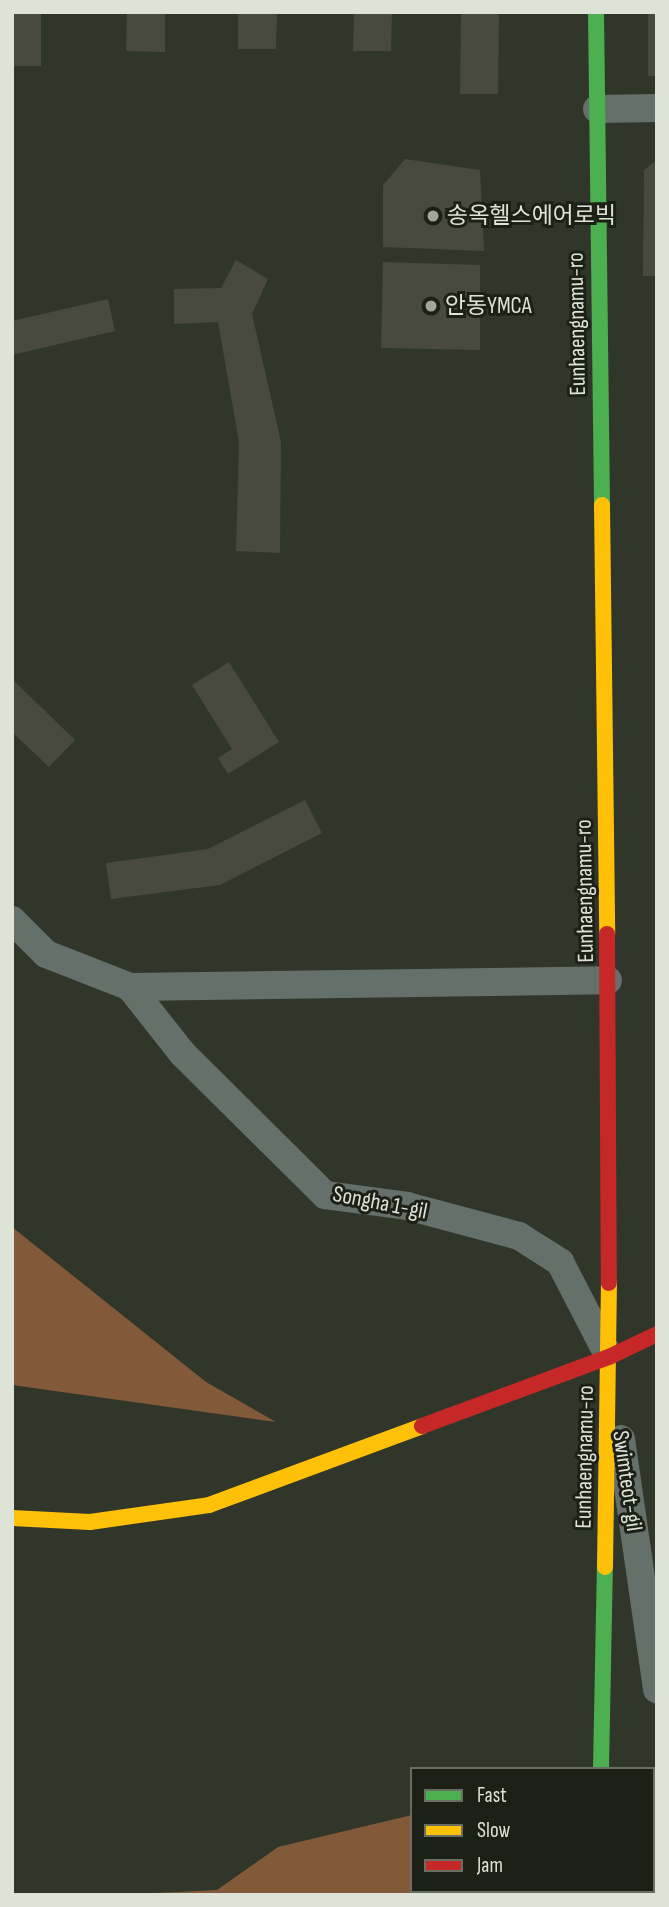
<!DOCTYPE html>
<meta charset="utf-8">
<style>
body{margin:0}
#map{position:relative;width:669px;height:1907px;overflow:hidden;background:#30362a;font-family:"Sofia Sans Condensed","Noto Sans KR",sans-serif}
div>[style]{position:absolute}
.forest>*{inset:0;background:#835a39}
.building>*{inset:0;background:#484a3f}
.street>*{height:28px;margin:-14px;padding:0 14px;transform-origin:14px;border-radius:14px;background:#66706a}
.fast>*{height:16px;margin:-8px;padding:0 8px;transform-origin:8px;border-radius:8px;background:#4caf50}
.slow>*{height:16px;margin:-8px;padding:0 8px;transform-origin:8px;border-radius:8px;background:#ffc107}
.jam>*{height:16px;margin:-8px;padding:0 8px;transform-origin:8px;border-radius:8px;background:#c62828}
.dots>*{width:19px;height:19px;translate:-50% -50%;box-sizing:border-box;border:4px solid #1c2016;border-radius:50%}
span{translate:-50% -50%;white-space:nowrap;text-align:center;line-height:1.15;-webkit-text-stroke:6px #1c2016;paint-order:stroke}
.poi-label{font-size:23px;color:#dde3d6}
.left{translate:0 -50%;text-align:left}
.street-label{font-size:23px;color:#dde3d6}
.frame{position:absolute;inset:0;border:14px solid #dde3d6;pointer-events:none}
.legend{position:absolute;left:410px;top:1767px;width:245px;height:126px;box-sizing:border-box;background:#1c2016;border:2px solid #696e63;margin:0;padding:9px 12px;list-style:none;font-size:21px;color:#dde3d6}
.legend li{display:flex;align-items:center;gap:14px;height:35px}
.legend b{width:35px;border:2px solid #696e63}
</style>
<div id="map">
<div class="forest">
<div style="clip-path:polygon(12px 1227px,206px 1382px,276px 1422px,12px 1385px)"></div>
<div style="clip-path:polygon(412px 1815px,412px 1891px,482px 1891px,483px 1895px,116px 1895px,217px 1890px,278px 1847px)"></div>
</div>
<div class="building">
<div style="clip-path:polygon(12px 12px,41px 12px,41px 66px,12px 66px)"></div>
<div style="clip-path:polygon(127px 12px,165px 12px,165px 52px,126px 51px)"></div>
<div style="clip-path:polygon(238px 12px,277px 12px,276px 49px,238px 49px)"></div>
<div style="clip-path:polygon(354px 12px,392px 12px,391px 51px,353px 51px)"></div>
<div style="clip-path:polygon(461px 12px,499px 12px,498px 94px,460px 94px)"></div>
<div style="clip-path:polygon(648px 12px,657px 12px,657px 76px,648px 76px)"></div>
<div style="clip-path:polygon(405px 159px,480px 170px,484px 251px,383px 247px,383px 185px)"></div>
<div style="clip-path:polygon(657px 160px,657px 276px,643px 276px,644px 170px)"></div>
<div style="clip-path:polygon(236px 260px,268px 279px,252px 314px,281px 442px,280px 553px,236px 551px,239px 442px,218px 322px,174px 324px,174px 289px,221px 288px)"></div>
<div style="clip-path:polygon(383px 262px,480px 265px,480px 350px,381px 348px)"></div>
<div style="clip-path:polygon(108px 299px,115px 331px,12px 355px,12px 321px)"></div>
<div style="clip-path:polygon(229px 662px,279px 742px,228px 774px,218px 758px,232px 749px,192px 685px)"></div>
<div style="clip-path:polygon(12px 679px,75px 740px,49px 767px,12px 732px)"></div>
<div style="clip-path:polygon(305px 800px,322px 833px,220px 885px,111px 899px,106px 863px,208px 849px)"></div>
</div>
<div class="street">
<div style="left:597px;top:109px;width:60px;rotate:-1deg"></div>
<div style="left:12px;top:920px;width:48px;rotate:45deg"></div>
<div style="left:46px;top:954px;width:90px;rotate:21.4deg"></div>
<div style="left:130px;top:987px;width:85px;rotate:51.7deg"></div>
<div style="left:183px;top:1054px;width:200px;rotate:44.8deg"></div>
<div style="left:325px;top:1195px;width:83px;rotate:7.6deg"></div>
<div style="left:407px;top:1206px;width:116px;rotate:15deg"></div>
<div style="left:519px;top:1236px;width:49px;rotate:32.4deg"></div>
<div style="left:560px;top:1262px;width:100px;rotate:62.7deg"></div>
<div style="left:130px;top:987px;width:478px;rotate:-0.8deg"></div>
<div style="left:621px;top:1439px;width:253px;rotate:81.8deg"></div>
</div>
<div class="fast">
<div style="left:596px;top:12px;width:493px;rotate:89.3deg"></div>
<div style="left:601px;top:1769px;width:202px;rotate:-88.9deg"></div>
<div style="left:599px;top:1891px;width:4px;rotate:90deg"></div>
</div>
<div class="slow">
<div style="left:602px;top:505px;width:429px;rotate:89.3deg"></div>
<div style="left:12px;top:1518px;width:78px;rotate:2.9deg"></div>
<div style="left:90px;top:1522px;width:120px;rotate:-8.1deg"></div>
<div style="left:209px;top:1505px;width:227px;rotate:-20.3deg"></div>
<div style="left:605px;top:1567px;width:284px;rotate:-89.2deg"></div>
</div>
<div class="jam">
<div style="left:607px;top:934px;width:349px;rotate:89.7deg"></div>
<div style="left:422px;top:1426px;width:199px;rotate:-20.3deg"></div>
<div style="left:609px;top:1357px;width:53px;rotate:-25.6deg"></div>
</div>
<div class="dots">
<div style="left:433px;top:216px;background:#a0a69a"></div>
<div style="left:431px;top:306px;background:#a0a69a"></div>
</div>
<div class="poi-label">
<span class="left" style="left:447px;top:216px">송옥헬스에어로빅</span>
<span class="left" style="left:445px;top:306px">안동YMCA</span>
</div>
<div class="street-label">
<span style="left:577px;top:324px;rotate:-91deg">Eunhaengnamu-ro</span>
<span style="left:585px;top:891px;rotate:-91deg">Eunhaengnamu-ro</span>
<span style="left:380px;top:1203px;rotate:11deg">Songha 1-gil</span>
<span style="left:585px;top:1457px;rotate:-89deg">Eunhaengnamu-ro</span>
<span style="left:627px;top:1481px;rotate:82deg">Swimteot-gil</span>
</div>
<div class="frame"></div>
<ul class="legend">
<li><b style="height:9px;background:#4caf50"></b>Fast</li>
<li><b style="height:9px;background:#ffc107"></b>Slow</li>
<li><b style="height:9px;background:#c62828"></b>Jam</li>
</ul>
</div>
